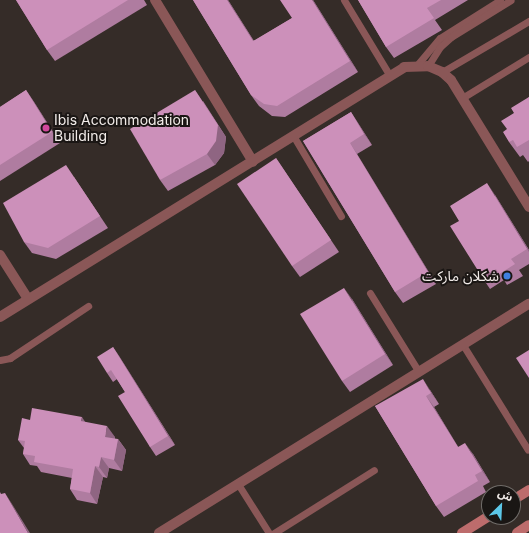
<!DOCTYPE html>
<meta charset="utf-8">
<style>
body{margin:0}
#map{position:relative;width:529px;height:533px;overflow:hidden;background:#352c28;font-family:Inter,"Noto Sans Arabic",sans-serif}
div>[style]{position:absolute}
.lane>*{height:7px;margin:-3.5px;padding:0 3.5px;transform-origin:3.5px;border-radius:3.5px;background:#8a5757}
.street>*{height:10px;margin:-5px;padding:0 5px;transform-origin:5px;border-radius:5px;background:#8a5757}
.secondary>*{height:10px;margin:-5px;padding:0 5px;transform-origin:5px;border-radius:5px;background:#bd6c6c}
.wall>*{inset:0;background:#af7ca0}
.shaded-wall>*{inset:0;background:#8f6582}
.building>*{inset:0;background:#cc90ba}
.dots>*{width:11px;height:11px;translate:-50% -50%;box-sizing:border-box;border:2px solid #1a1614;border-radius:50%}
span{translate:-50% -50%;white-space:nowrap;text-align:center;line-height:1.15;-webkit-text-stroke:4px #1a1614;paint-order:stroke}
.poi-label{font-size:14px;color:#f2ece9}
.left{translate:0 -50%;text-align:left}
.right{translate:-100% -50%;text-align:right}
.north{position:absolute;left:481px;top:485px;width:40px;height:40px;box-sizing:border-box;background:#1a1614;border:1px solid #706c69;border-radius:50%;rotate:24deg;font-size:11px;font-weight:700;line-height:16px;text-align:center;color:#f2ece9}
.north::after{content:'';display:block;margin:auto;width:14px;height:18px;background:#5cc7e8;clip-path:polygon(50% 0,100% 100%,50% 72%,0 100%)}
</style>
<div id="map">
<div class="lane">
<div style="left:344px;top:0;width:89px;rotate:58.8deg"></div>
<div style="left:417px;top:65px;width:35px;rotate:-50deg"></div>
<div style="left:440px;top:38px;width:71px;rotate:-32.3deg"></div>
<div style="left:428px;top:66px;width:22px;rotate:-58deg"></div>
<div style="left:440px;top:47px;width:15px;rotate:-42deg"></div>
<div style="left:451px;top:37px;width:70px;rotate:-31.7deg"></div>
<div style="left:442px;top:72px;width:101px;rotate:-30.4deg"></div>
<div style="left:462px;top:98px;width:79px;rotate:-31.5deg"></div>
<div style="left:294px;top:137px;width:92px;rotate:59.3deg"></div>
<div style="left:370px;top:293px;width:93px;rotate:58.2deg"></div>
<div style="left:463px;top:345px;width:123px;rotate:58.2deg"></div>
<div style="left:0;top:360px;width:10px;rotate:-11deg"></div>
<div style="left:10px;top:358px;width:94px;rotate:-33.7deg"></div>
<div style="left:238px;top:484px;width:58px;rotate:57.7deg"></div>
<div style="left:274px;top:533px;width:118px;rotate:-32.2deg"></div>
</div>
<div class="street">
<div style="left:155px;top:0;width:189px;rotate:58.8deg"></div>
<div style="left:0;top:255px;width:52px;rotate:57.5deg"></div>
<div style="left:0;top:317px;width:475px;rotate:-31.7deg"></div>
<div style="left:404px;top:67px;width:24px;rotate:-2deg"></div>
<div style="left:428px;top:66px;width:15px;rotate:23deg"></div>
<div style="left:442px;top:72px;width:12px;rotate:42deg"></div>
<div style="left:451px;top:80px;width:149px;rotate:58.4deg"></div>
<div style="left:159px;top:533px;width:435px;rotate:-31.8deg"></div>
</div>
<div class="secondary">
<div style="left:513px;top:500px;width:19px;rotate:-32deg"></div>
<div style="left:462px;top:533px;width:32px;rotate:-32deg"></div>
<div style="left:517px;top:533px;width:14px;rotate:-34deg"></div>
</div>
<div class="wall">
<div style="clip-path:polygon(16px 0,144px 0,147px 5px,55px 61px,47px 50px)"></div>
<div style="clip-path:polygon(193px 0,228px 0,254px 41px,292px 18px,313px 0,358px 72px,285px 117px,272px 116px,259px 106px,251px 95px)"></div>
<div style="clip-path:polygon(358px 0,468px 0,435px 20px,442px 30px,394px 58px,386px 47px)"></div>
<div style="clip-path:polygon(26px 90px,34px 102px,60px 143px,0 181px,0 107px)"></div>
<div style="clip-path:polygon(529px 97px,529px 161px,528px 162px,523px 155px,520px 157px,509px 142px,514px 113px)"></div>
<div style="clip-path:polygon(203px 101px,226px 137px,224px 153px,215px 165px,168px 191px,160px 180px)"></div>
<div style="clip-path:polygon(351px 112px,372px 145px,357px 154px,436px 284px,403px 303px,395px 292px,303px 141px)"></div>
<div style="clip-path:polygon(276px 158px,339px 252px,300px 277px,292px 266px)"></div>
<div style="clip-path:polygon(74px 177px,108px 228px,56px 259px,32px 253px,24px 242px)"></div>
<div style="clip-path:polygon(495px 195px,529px 250px,529px 264px,519px 270px,523px 276px,507px 285px,504px 280px,490px 289px,482px 277px)"></div>
<div style="clip-path:polygon(352px 299px,393px 365px,350px 392px,342px 381px)"></div>
<div style="clip-path:polygon(113px 347px,119px 356px,175px 445px,156px 456px,150px 447px,125px 392px,117px 379px,113px 382px,107px 373px)"></div>
<div style="clip-path:polygon(430px 390px,439px 404px,434px 407px,458px 447px,473px 454px,490px 482px,483px 486px,486px 492px,444px 517px,436px 506px,375px 406px)"></div>
<div style="clip-path:polygon(30px 420px,85px 422px,115px 437px,115px 439px,118px 439px,126px 450px,122px 471px,109px 468px,107px 478px,103px 477px,97px 504px,77px 500px,70px 489px,72px 478px,41px 472px,37px 466px,30px 465px,23px 454px,24px 448px,18px 440px)"></div>
</div>
<div class="shaded-wall">
<div style="clip-path:polygon(227px 0,228px 0,261px 53px,253px 41px)"></div>
<div style="clip-path:polygon(312px 0,313px 0,358px 72px,350px 61px)"></div>
<div style="clip-path:polygon(26px 90px,34px 102px,60px 143px,52px 132px)"></div>
<div style="clip-path:polygon(195px 90px,226px 137px,224px 153px,215px 165px,207px 154px)"></div>
<div style="clip-path:polygon(351px 112px,372px 145px,364px 134px)"></div>
<div style="clip-path:polygon(350px 143px,357px 154px,436px 284px,428px 272px)"></div>
<div style="clip-path:polygon(487px 183px,495px 195px,529px 250px,529px 252px)"></div>
<div style="clip-path:polygon(344px 288px,352px 299px,393px 365px,385px 354px)"></div>
<div style="clip-path:polygon(113px 347px,119px 356px,175px 445px,168px 436px)"></div>
<div style="clip-path:polygon(423px 379px,430px 390px,439px 404px,431px 393px)"></div>
<div style="clip-path:polygon(426px 396px,434px 407px,465px 458px,458px 447px)"></div>
<div style="clip-path:polygon(82px 417px,89px 428px,81px 421px)"></div>
<div style="clip-path:polygon(107px 426px,115px 437px,113px 448px,105px 437px)"></div>
<div style="clip-path:polygon(118px 439px,126px 450px,122px 471px,114px 460px)"></div>
<div style="clip-path:polygon(465px 443px,473px 454px,490px 482px,482px 471px)"></div>
<div style="clip-path:polygon(101px 457px,109px 468px,107px 478px,99px 467px)"></div>
<div style="clip-path:polygon(95px 466px,103px 477px,97px 504px,90px 493px)"></div>
<div style="clip-path:polygon(5px 493px,12px 504px,30px 533px,28px 533px)"></div>
</div>
<div class="building">
<div style="clip-path:polygon(16px 0,128px 0,47px 50px)"></div>
<div style="clip-path:polygon(193px 0,227px 0,253px 41px,292px 18px,280px 0,312px 0,350px 61px,277px 106px,264px 104px,251px 95px)"></div>
<div style="clip-path:polygon(358px 0,441px 0,427px 8px,434px 18px,386px 47px)"></div>
<div style="clip-path:polygon(26px 90px,52px 132px,0 165px,0 107px)"></div>
<div style="clip-path:polygon(195px 90px,218px 125px,216px 141px,207px 154px,160px 180px,130px 129px)"></div>
<div style="clip-path:polygon(529px 97px,529px 141px,529px 140px,517px 147px,513px 140px,509px 142px,503px 132px,507px 129px,501px 121px,514px 113px,511px 108px)"></div>
<div style="clip-path:polygon(351px 112px,364px 134px,350px 143px,428px 272px,395px 292px,303px 141px)"></div>
<div style="clip-path:polygon(276px 158px,331px 240px,292px 266px,237px 184px)"></div>
<div style="clip-path:polygon(66px 165px,100px 216px,48px 248px,24px 242px,3px 203px)"></div>
<div style="clip-path:polygon(487px 183px,527px 249px,511px 259px,515px 264px,499px 274px,496px 269px,482px 277px,450px 226px,459px 221px,450px 206px)"></div>
<div style="clip-path:polygon(344px 288px,385px 354px,342px 381px,300px 314px)"></div>
<div style="clip-path:polygon(113px 347px,168px 436px,150px 447px,118px 396px,125px 392px,111px 370px,107px 373px,97px 357px)"></div>
<div style="clip-path:polygon(529px 350px,529px 378px,516px 358px)"></div>
<div style="clip-path:polygon(423px 379px,431px 393px,426px 396px,458px 447px,465px 443px,482px 471px,475px 475px,478px 481px,436px 506px,375px 406px)"></div>
<div style="clip-path:polygon(32px 408px,82px 417px,81px 421px,107px 426px,105px 437px,118px 439px,114px 460px,101px 457px,99px 467px,95px 466px,90px 493px,70px 489px,73px 469px,34px 462px,35px 456px,23px 454px,25px 441px,18px 440px,22px 418px,30px 420px)"></div>
<div style="clip-path:polygon(0 492px,1px 494px,5px 493px,28px 533px,0 533px)"></div>
</div>
<div class="dots">
<div style="left:46px;top:128px;background:#d1479c"></div>
<div style="left:507px;top:276px;background:#3f7fe0"></div>
</div>
<div class="poi-label">
<span class="left" style="left:54px;top:128px">Ibis Accommodation<br>Building</span>
<span class="right" style="left:499px;top:276px">شكلان ماركت</span>
</div>
<div class="north">ش</div>
</div>
